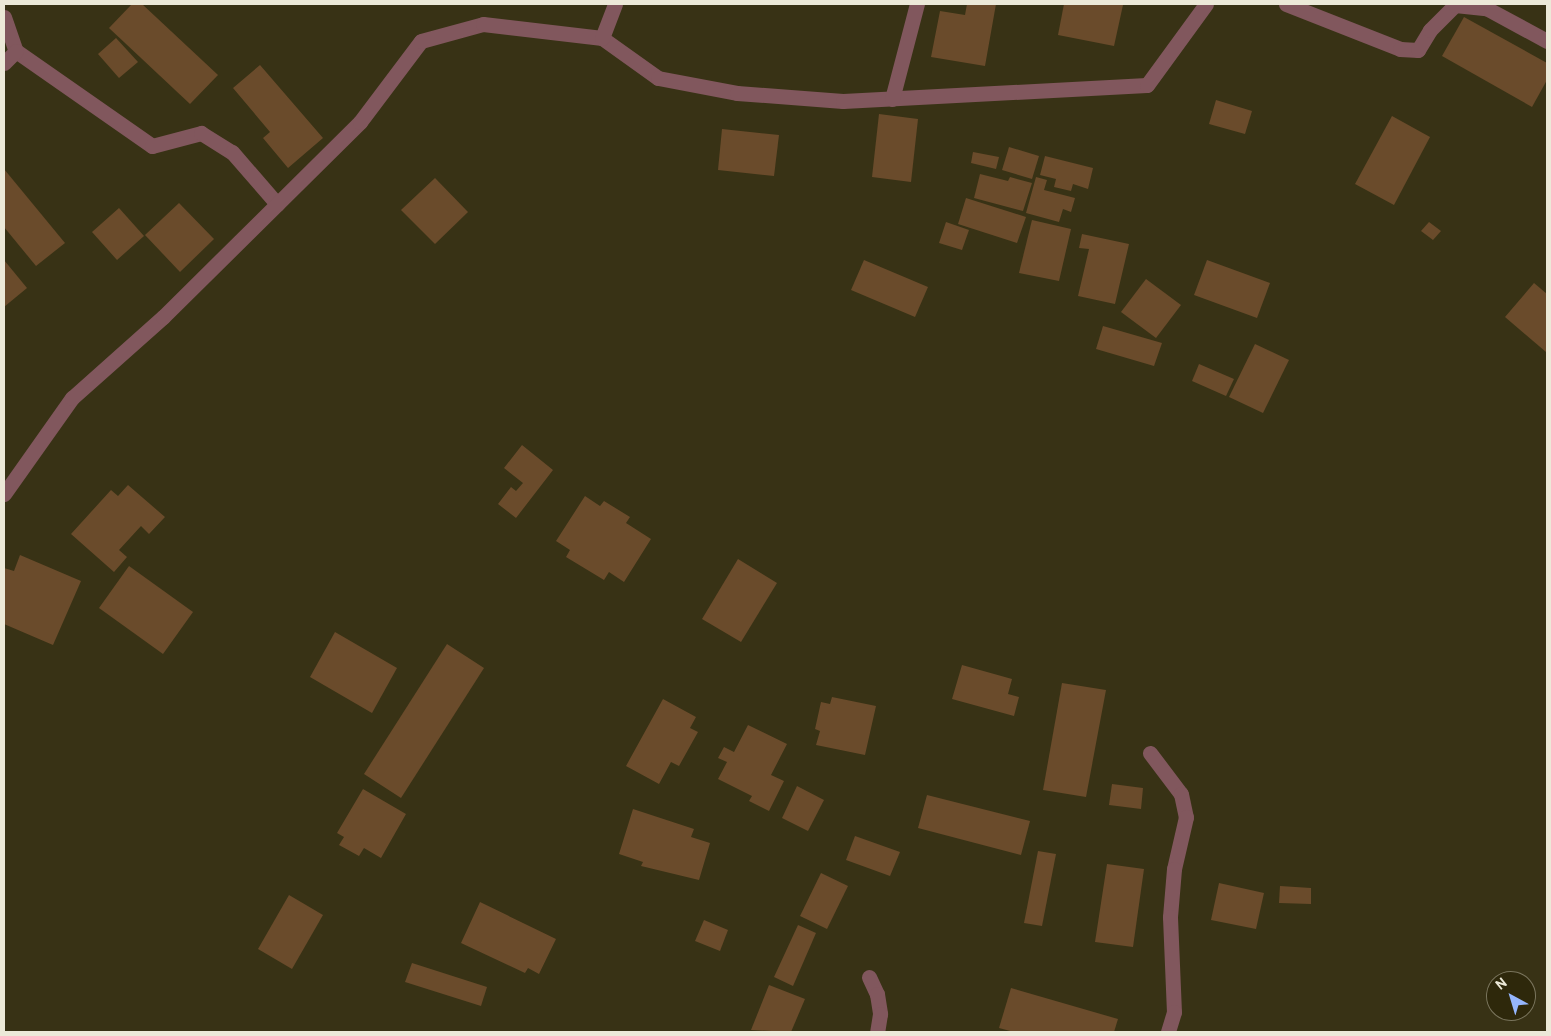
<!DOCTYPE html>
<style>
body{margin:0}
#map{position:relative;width:1551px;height:1036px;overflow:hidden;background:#383215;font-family:Overpass,sans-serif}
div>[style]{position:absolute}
.building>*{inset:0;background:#6a4b2b}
.minor>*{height:15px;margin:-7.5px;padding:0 7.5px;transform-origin:7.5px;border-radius:7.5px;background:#81575d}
span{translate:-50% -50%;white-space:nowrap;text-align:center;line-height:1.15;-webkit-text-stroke:5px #2e280b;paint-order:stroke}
.frame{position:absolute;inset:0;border:5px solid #ece9d8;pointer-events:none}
.north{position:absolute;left:1486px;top:971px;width:50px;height:50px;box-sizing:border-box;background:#2e280b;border:1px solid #7a755d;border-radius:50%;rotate:321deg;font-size:14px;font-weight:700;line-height:20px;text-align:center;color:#ece9d8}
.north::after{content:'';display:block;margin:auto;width:18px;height:22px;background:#95b6fd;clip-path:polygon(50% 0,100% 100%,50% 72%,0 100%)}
</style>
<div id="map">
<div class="building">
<div style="clip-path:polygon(132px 4px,142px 4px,218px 75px,190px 104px,109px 28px)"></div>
<div style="clip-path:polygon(967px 4px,996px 4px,985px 66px,931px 57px,940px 11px,965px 15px)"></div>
<div style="clip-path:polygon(1064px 4px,1123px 5px,1114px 46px,1058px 35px)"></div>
<div style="clip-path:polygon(1464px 17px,1547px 63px,1547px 80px,1532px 107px,1442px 56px)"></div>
<div style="clip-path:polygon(116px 38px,138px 62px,119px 78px,98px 54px)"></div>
<div style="clip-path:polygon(260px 65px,323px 138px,288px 168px,263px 138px,270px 132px,233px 88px)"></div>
<div style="clip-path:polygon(1216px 100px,1252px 111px,1245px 134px,1209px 124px)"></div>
<div style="clip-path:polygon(879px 114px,918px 119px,911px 182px,872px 177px)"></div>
<div style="clip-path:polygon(1392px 116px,1430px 137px,1394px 205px,1355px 184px)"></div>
<div style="clip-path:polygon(722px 129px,779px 135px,774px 176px,718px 170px)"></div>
<div style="clip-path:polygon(1009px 147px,1039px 156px,1032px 179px,1002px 170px)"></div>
<div style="clip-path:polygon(973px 152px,999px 157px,996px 169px,971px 163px)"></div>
<div style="clip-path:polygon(1045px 156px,1093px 168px,1088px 189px,1073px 184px,1071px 191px,1054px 187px,1056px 179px,1040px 175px)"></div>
<div style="clip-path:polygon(4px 169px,65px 243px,36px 266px,4px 227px)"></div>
<div style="clip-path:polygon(980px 174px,1008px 181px,1010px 177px,1032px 183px,1023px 211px,974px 198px)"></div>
<div style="clip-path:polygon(1036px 177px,1047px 180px,1044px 190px,1075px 198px,1071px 212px,1063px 209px,1059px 222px,1026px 213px)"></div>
<div style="clip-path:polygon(435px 178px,468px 212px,435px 244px,401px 210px)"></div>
<div style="clip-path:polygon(966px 198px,1026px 217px,1017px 243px,958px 224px)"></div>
<div style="clip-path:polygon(179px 203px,214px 239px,180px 272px,145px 235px)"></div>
<div style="clip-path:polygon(119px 208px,144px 236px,117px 260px,92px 232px)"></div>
<div style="clip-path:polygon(1032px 220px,1071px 229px,1059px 281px,1019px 273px)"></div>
<div style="clip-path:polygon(946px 222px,969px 230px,962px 250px,939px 243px)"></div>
<div style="clip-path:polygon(1429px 222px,1441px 231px,1433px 240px,1421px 231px)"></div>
<div style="clip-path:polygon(1082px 234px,1129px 244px,1115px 304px,1078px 296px,1089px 249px,1079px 248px)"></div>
<div style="clip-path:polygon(4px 260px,27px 288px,4px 307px)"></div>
<div style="clip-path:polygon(864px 260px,928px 287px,915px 317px,851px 290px)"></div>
<div style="clip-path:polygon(1207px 260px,1270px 283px,1257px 318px,1194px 295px)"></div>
<div style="clip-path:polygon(1146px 279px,1181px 305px,1156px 338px,1121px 312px)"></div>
<div style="clip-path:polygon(1534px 283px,1547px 294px,1546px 352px,1505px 317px)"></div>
<div style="clip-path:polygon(1103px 326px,1162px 343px,1154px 366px,1096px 349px)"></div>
<div style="clip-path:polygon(1255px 344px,1289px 360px,1263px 413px,1229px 397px)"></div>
<div style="clip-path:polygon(1199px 364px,1234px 379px,1226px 396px,1192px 381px)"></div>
<div style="clip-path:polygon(522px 445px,553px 470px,516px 518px,498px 504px,511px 487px,516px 491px,523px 483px,504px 468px)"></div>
<div style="clip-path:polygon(128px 485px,165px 517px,149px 534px,141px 526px,119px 550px,127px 557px,114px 572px,71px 534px,111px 490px,118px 496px)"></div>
<div style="clip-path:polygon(585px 496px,600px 506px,604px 501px,630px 517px,626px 523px,651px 539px,624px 582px,609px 572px,604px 580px,566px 557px,570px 550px,556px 541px)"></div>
<div style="clip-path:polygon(20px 555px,81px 581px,53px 645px,4px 624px,4px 568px,14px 571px)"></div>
<div style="clip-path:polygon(738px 559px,777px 583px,741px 642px,702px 619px)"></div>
<div style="clip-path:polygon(129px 566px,193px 612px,163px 654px,99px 608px)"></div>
<div style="clip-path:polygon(335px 632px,397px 668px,372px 713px,310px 677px)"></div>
<div style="clip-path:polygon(447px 644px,484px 668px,401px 798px,364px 774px)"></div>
<div style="clip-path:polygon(962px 665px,1012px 679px,1008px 694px,1019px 697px,1014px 716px,952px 699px)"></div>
<div style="clip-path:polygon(1062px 683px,1106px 690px,1086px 797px,1043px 790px)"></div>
<div style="clip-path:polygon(832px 697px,876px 706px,865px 755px,816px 745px,820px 731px,815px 729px,821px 702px,830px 704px)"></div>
<div style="clip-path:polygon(663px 699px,696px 717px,690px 728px,698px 732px,679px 766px,671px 762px,659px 784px,626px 766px)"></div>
<div style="clip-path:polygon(748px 725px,787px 744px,771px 775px,784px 781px,769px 811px,749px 801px,752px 796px,718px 779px,727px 762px,718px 758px,724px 747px,734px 752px)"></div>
<div style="clip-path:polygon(1112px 784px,1143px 788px,1141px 809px,1109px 805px)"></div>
<div style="clip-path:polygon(797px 786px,824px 800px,808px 831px,782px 818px)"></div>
<div style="clip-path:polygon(363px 789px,406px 814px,381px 858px,364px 848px,359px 856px,339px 845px,344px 837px,337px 833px)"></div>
<div style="clip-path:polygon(927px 795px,1030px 821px,1021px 855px,918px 828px)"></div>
<div style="clip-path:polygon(633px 809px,694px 829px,691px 837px,710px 843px,699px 880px,641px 866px,643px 862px,619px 854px)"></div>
<div style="clip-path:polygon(855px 836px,900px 852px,890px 876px,846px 860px)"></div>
<div style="clip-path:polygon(1038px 851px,1056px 854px,1042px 926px,1024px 923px)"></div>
<div style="clip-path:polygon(1107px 864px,1144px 869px,1133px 947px,1095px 942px)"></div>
<div style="clip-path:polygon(821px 873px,848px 886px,827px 929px,800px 916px)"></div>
<div style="clip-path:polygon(1219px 883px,1264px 893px,1256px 929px,1211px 920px)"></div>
<div style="clip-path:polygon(1280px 886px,1311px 888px,1311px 904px,1279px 903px)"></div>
<div style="clip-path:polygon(289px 895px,323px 915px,292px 969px,258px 949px)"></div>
<div style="clip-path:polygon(480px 902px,556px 939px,539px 974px,528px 968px,525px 973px,461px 943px)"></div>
<div style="clip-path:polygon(704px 920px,728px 930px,720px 951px,695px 941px)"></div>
<div style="clip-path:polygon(798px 925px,816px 933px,793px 986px,774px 977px)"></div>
<div style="clip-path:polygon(412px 963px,487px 987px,481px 1006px,405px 982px)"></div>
<div style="clip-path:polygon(769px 985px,805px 999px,791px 1032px,751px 1030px)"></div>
<div style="clip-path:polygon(1011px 988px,1118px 1019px,1114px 1032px,1014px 1032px,999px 1028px)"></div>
</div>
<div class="minor">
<div style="left:1286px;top:4px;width:123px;rotate:21.5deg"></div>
<div style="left:1400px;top:49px;width:18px;rotate:3deg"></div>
<div style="left:1418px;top:50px;width:23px;rotate:-59deg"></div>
<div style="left:1430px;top:30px;width:35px;rotate:-45deg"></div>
<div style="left:1455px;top:5px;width:31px;rotate:6deg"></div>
<div style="left:1486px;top:8px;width:69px;rotate:28.4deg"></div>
<div style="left:4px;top:17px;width:36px;rotate:71deg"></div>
<div style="left:16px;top:51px;width:166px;rotate:34.9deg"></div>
<div style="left:152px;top:146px;width:51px;rotate:-14.9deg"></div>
<div style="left:201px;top:133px;width:36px;rotate:32deg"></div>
<div style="left:232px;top:152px;width:69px;rotate:49.1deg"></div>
<div style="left:602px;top:38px;width:69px;rotate:35.5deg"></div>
<div style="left:658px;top:78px;width:80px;rotate:10.8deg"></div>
<div style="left:737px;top:93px;width:106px;rotate:4.3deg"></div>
<div style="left:843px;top:101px;width:304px;rotate:-3deg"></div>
<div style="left:1147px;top:85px;width:100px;rotate:-53.9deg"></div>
<div style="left:4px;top:63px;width:17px;rotate:-45deg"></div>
<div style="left:892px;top:99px;width:98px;rotate:-75.3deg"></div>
<div style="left:4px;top:494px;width:118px;rotate:-54.7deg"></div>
<div style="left:72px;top:398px;width:122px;rotate:-41.7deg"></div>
<div style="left:163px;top:317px;width:277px;rotate:-44.7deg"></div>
<div style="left:360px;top:122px;width:101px;rotate:-53deg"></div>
<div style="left:421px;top:41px;width:64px;rotate:-15.3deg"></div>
<div style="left:483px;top:24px;width:120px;rotate:6.7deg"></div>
<div style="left:602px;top:38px;width:36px;rotate:-69deg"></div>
<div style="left:1150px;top:753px;width:51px;rotate:52.9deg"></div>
<div style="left:1181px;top:794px;width:24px;rotate:78deg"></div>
<div style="left:1186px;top:817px;width:53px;rotate:103deg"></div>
<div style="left:1174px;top:869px;width:48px;rotate:94.8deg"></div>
<div style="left:1170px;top:917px;width:95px;rotate:87.6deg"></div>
<div style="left:1174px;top:1012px;width:21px;rotate:107deg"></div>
<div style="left:869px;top:977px;width:19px;rotate:65deg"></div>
<div style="left:877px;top:994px;width:20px;rotate:81deg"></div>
<div style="left:880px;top:1014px;width:18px;rotate:99deg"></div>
</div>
<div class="frame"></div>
<div class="north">N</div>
</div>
